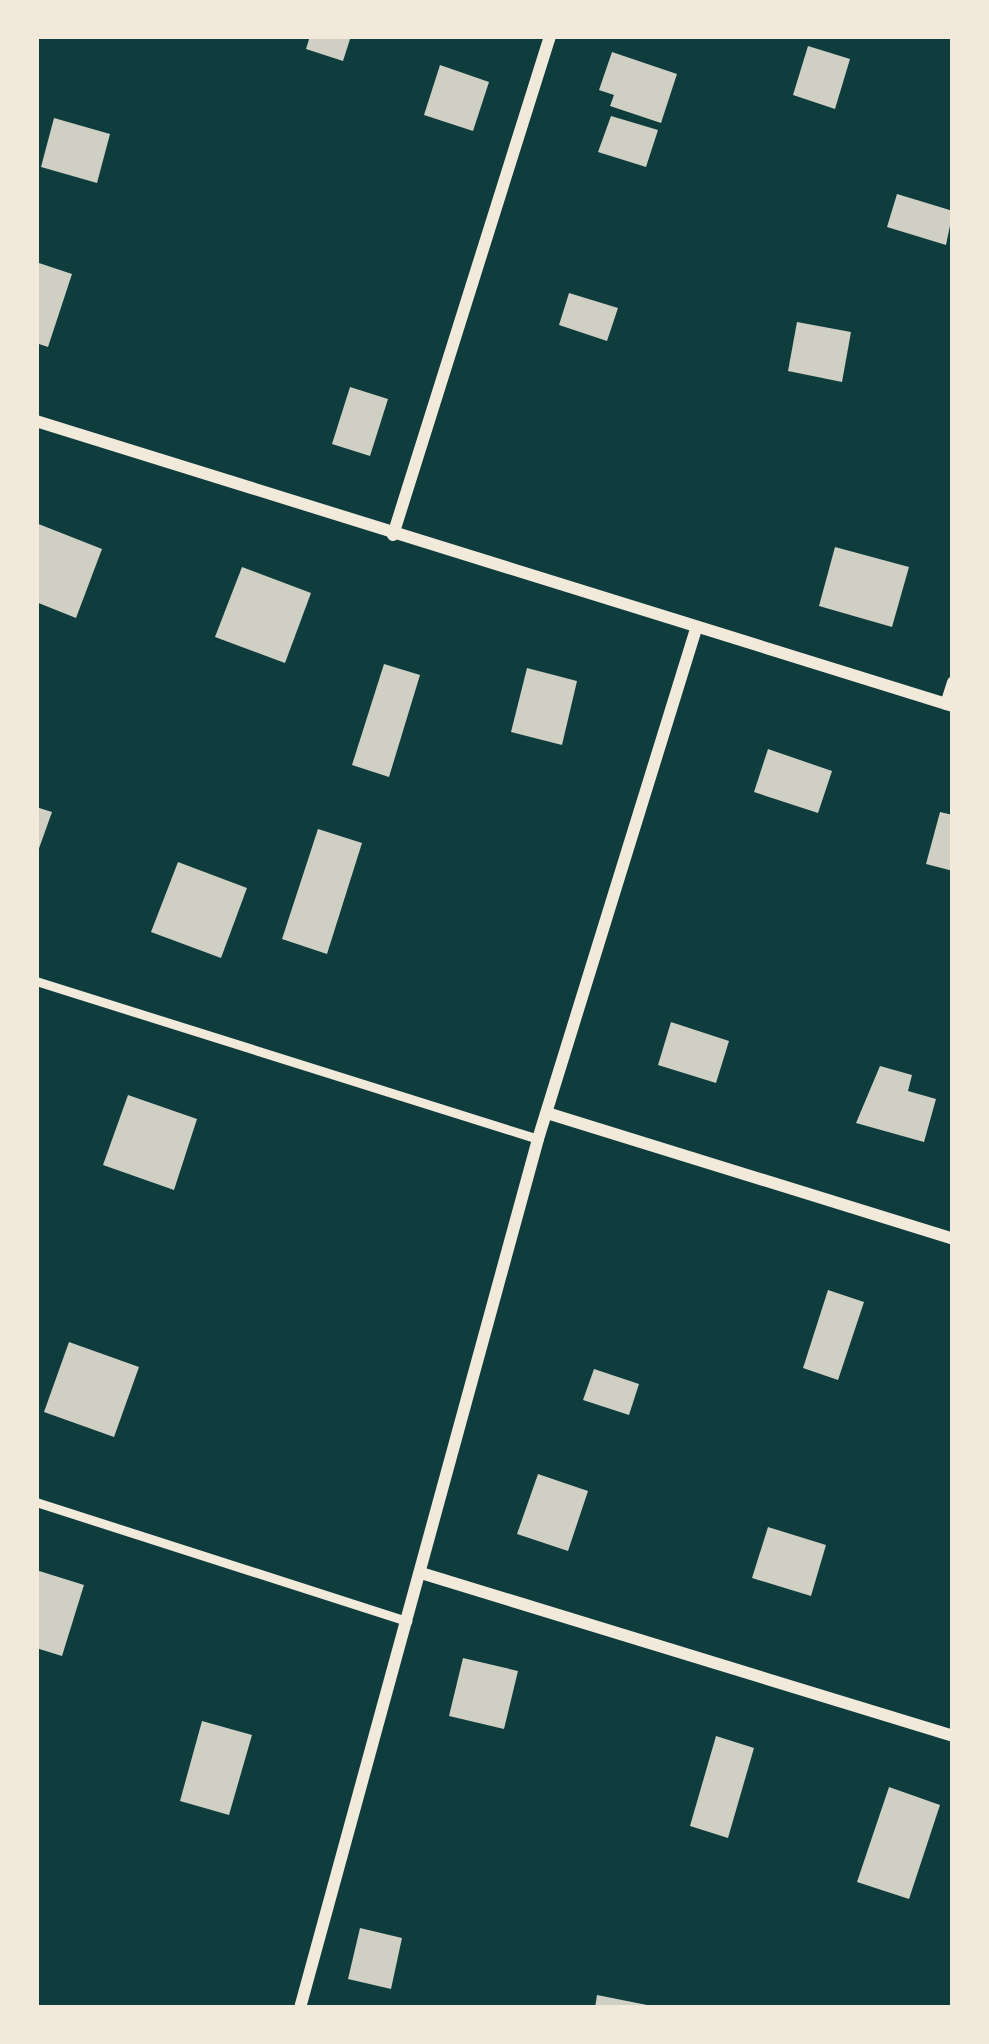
<!DOCTYPE html>
<style>
body{margin:0}
#map{position:relative;width:989px;height:2044px;overflow:hidden;background:#0f3d3e;font-family:Ubuntu,sans-serif}
div>[style]{position:absolute}
.building>*{inset:0;background:#cfcfc3}
.service>*{height:9px;margin:-4.5px;padding:0 4.5px;transform-origin:4.5px;border-radius:4.5px;background:#f1e9da}
.minor>*{height:12px;margin:-6px;padding:0 6px;transform-origin:6px;border-radius:6px;background:#f1e9da}
span{translate:-50% -50%;white-space:nowrap;text-align:center;line-height:1.15;-webkit-text-stroke:9px #f1e9da;paint-order:stroke}
.frame{position:absolute;inset:0;border:39px solid #f1e9da;pointer-events:none}
</style>
<div id="map">
<div class="building">
<div style="clip-path:polygon(310px 36px,351px 36px,343px 61px,306px 49px)"></div>
<div style="clip-path:polygon(808px 46px,850px 59px,835px 109px,793px 95px)"></div>
<div style="clip-path:polygon(612px 52px,677px 74px,661px 123px,610px 106px,614px 95px,599px 90px)"></div>
<div style="clip-path:polygon(440px 65px,489px 82px,473px 131px,424px 115px)"></div>
<div style="clip-path:polygon(611px 116px,658px 130px,646px 167px,598px 152px)"></div>
<div style="clip-path:polygon(54px 118px,110px 134px,97px 183px,41px 167px)"></div>
<div style="clip-path:polygon(897px 194px,953px 211px,946px 245px,887px 227px)"></div>
<div style="clip-path:polygon(36px 262px,72px 274px,48px 347px,36px 343px)"></div>
<div style="clip-path:polygon(569px 293px,618px 308px,607px 341px,559px 325px)"></div>
<div style="clip-path:polygon(797px 322px,851px 332px,842px 382px,788px 371px)"></div>
<div style="clip-path:polygon(350px 387px,388px 399px,370px 456px,332px 444px)"></div>
<div style="clip-path:polygon(36px 523px,102px 549px,76px 618px,36px 602px)"></div>
<div style="clip-path:polygon(835px 547px,909px 567px,892px 627px,819px 606px)"></div>
<div style="clip-path:polygon(242px 567px,311px 593px,285px 663px,215px 637px)"></div>
<div style="clip-path:polygon(384px 664px,420px 675px,389px 777px,352px 765px)"></div>
<div style="clip-path:polygon(527px 668px,577px 681px,562px 745px,511px 732px)"></div>
<div style="clip-path:polygon(768px 749px,832px 771px,818px 813px,754px 792px)"></div>
<div style="clip-path:polygon(36px 807px,52px 812px,37px 854px,36px 854px)"></div>
<div style="clip-path:polygon(940px 812px,953px 815px,953px 871px,926px 864px)"></div>
<div style="clip-path:polygon(318px 829px,362px 843px,327px 954px,282px 939px)"></div>
<div style="clip-path:polygon(178px 862px,247px 888px,221px 958px,151px 932px)"></div>
<div style="clip-path:polygon(671px 1022px,729px 1041px,716px 1083px,658px 1065px)"></div>
<div style="clip-path:polygon(880px 1066px,912px 1075px,908px 1091px,936px 1099px,924px 1142px,856px 1123px)"></div>
<div style="clip-path:polygon(128px 1095px,197px 1119px,174px 1190px,103px 1165px)"></div>
<div style="clip-path:polygon(828px 1290px,864px 1302px,838px 1380px,803px 1368px)"></div>
<div style="clip-path:polygon(69px 1342px,139px 1367px,114px 1437px,44px 1412px)"></div>
<div style="clip-path:polygon(594px 1369px,639px 1384px,629px 1415px,583px 1400px)"></div>
<div style="clip-path:polygon(538px 1474px,588px 1491px,568px 1551px,517px 1534px)"></div>
<div style="clip-path:polygon(768px 1527px,826px 1545px,811px 1596px,752px 1578px)"></div>
<div style="clip-path:polygon(36px 1570px,84px 1585px,62px 1656px,36px 1648px)"></div>
<div style="clip-path:polygon(463px 1658px,518px 1671px,504px 1729px,449px 1716px)"></div>
<div style="clip-path:polygon(202px 1721px,252px 1735px,229px 1815px,180px 1801px)"></div>
<div style="clip-path:polygon(716px 1736px,754px 1748px,728px 1838px,690px 1826px)"></div>
<div style="clip-path:polygon(889px 1787px,940px 1805px,909px 1899px,857px 1882px)"></div>
<div style="clip-path:polygon(360px 1928px,402px 1938px,391px 1989px,348px 1979px)"></div>
<div style="clip-path:polygon(597px 1995px,652px 2006px,652px 2008px,595px 2008px)"></div>
</div>
<div class="service">
<div style="left:36px;top:981px;width:526px;rotate:17.47deg"></div>
<div style="left:36px;top:1502px;width:390px;rotate:17.8deg"></div>
</div>
<div class="minor">
<div style="left:36px;top:421px;width:960px;rotate:17.27deg"></div>
<div style="left:393px;top:535px;width:523px;rotate:-72.53deg"></div>
<div style="left:946px;top:704px;width:23px;rotate:-72deg"></div>
<div style="left:547px;top:1113px;width:425px;rotate:17.2deg"></div>
<div style="left:421px;top:1573px;width:556px;rotate:17.03deg"></div>
<div style="left:300px;top:2008px;width:901px;rotate:-74.68deg"></div>
<div style="left:538px;top:1139px;width:531px;rotate:-72.79deg"></div>
</div>
<div class="frame"></div>
</div>
